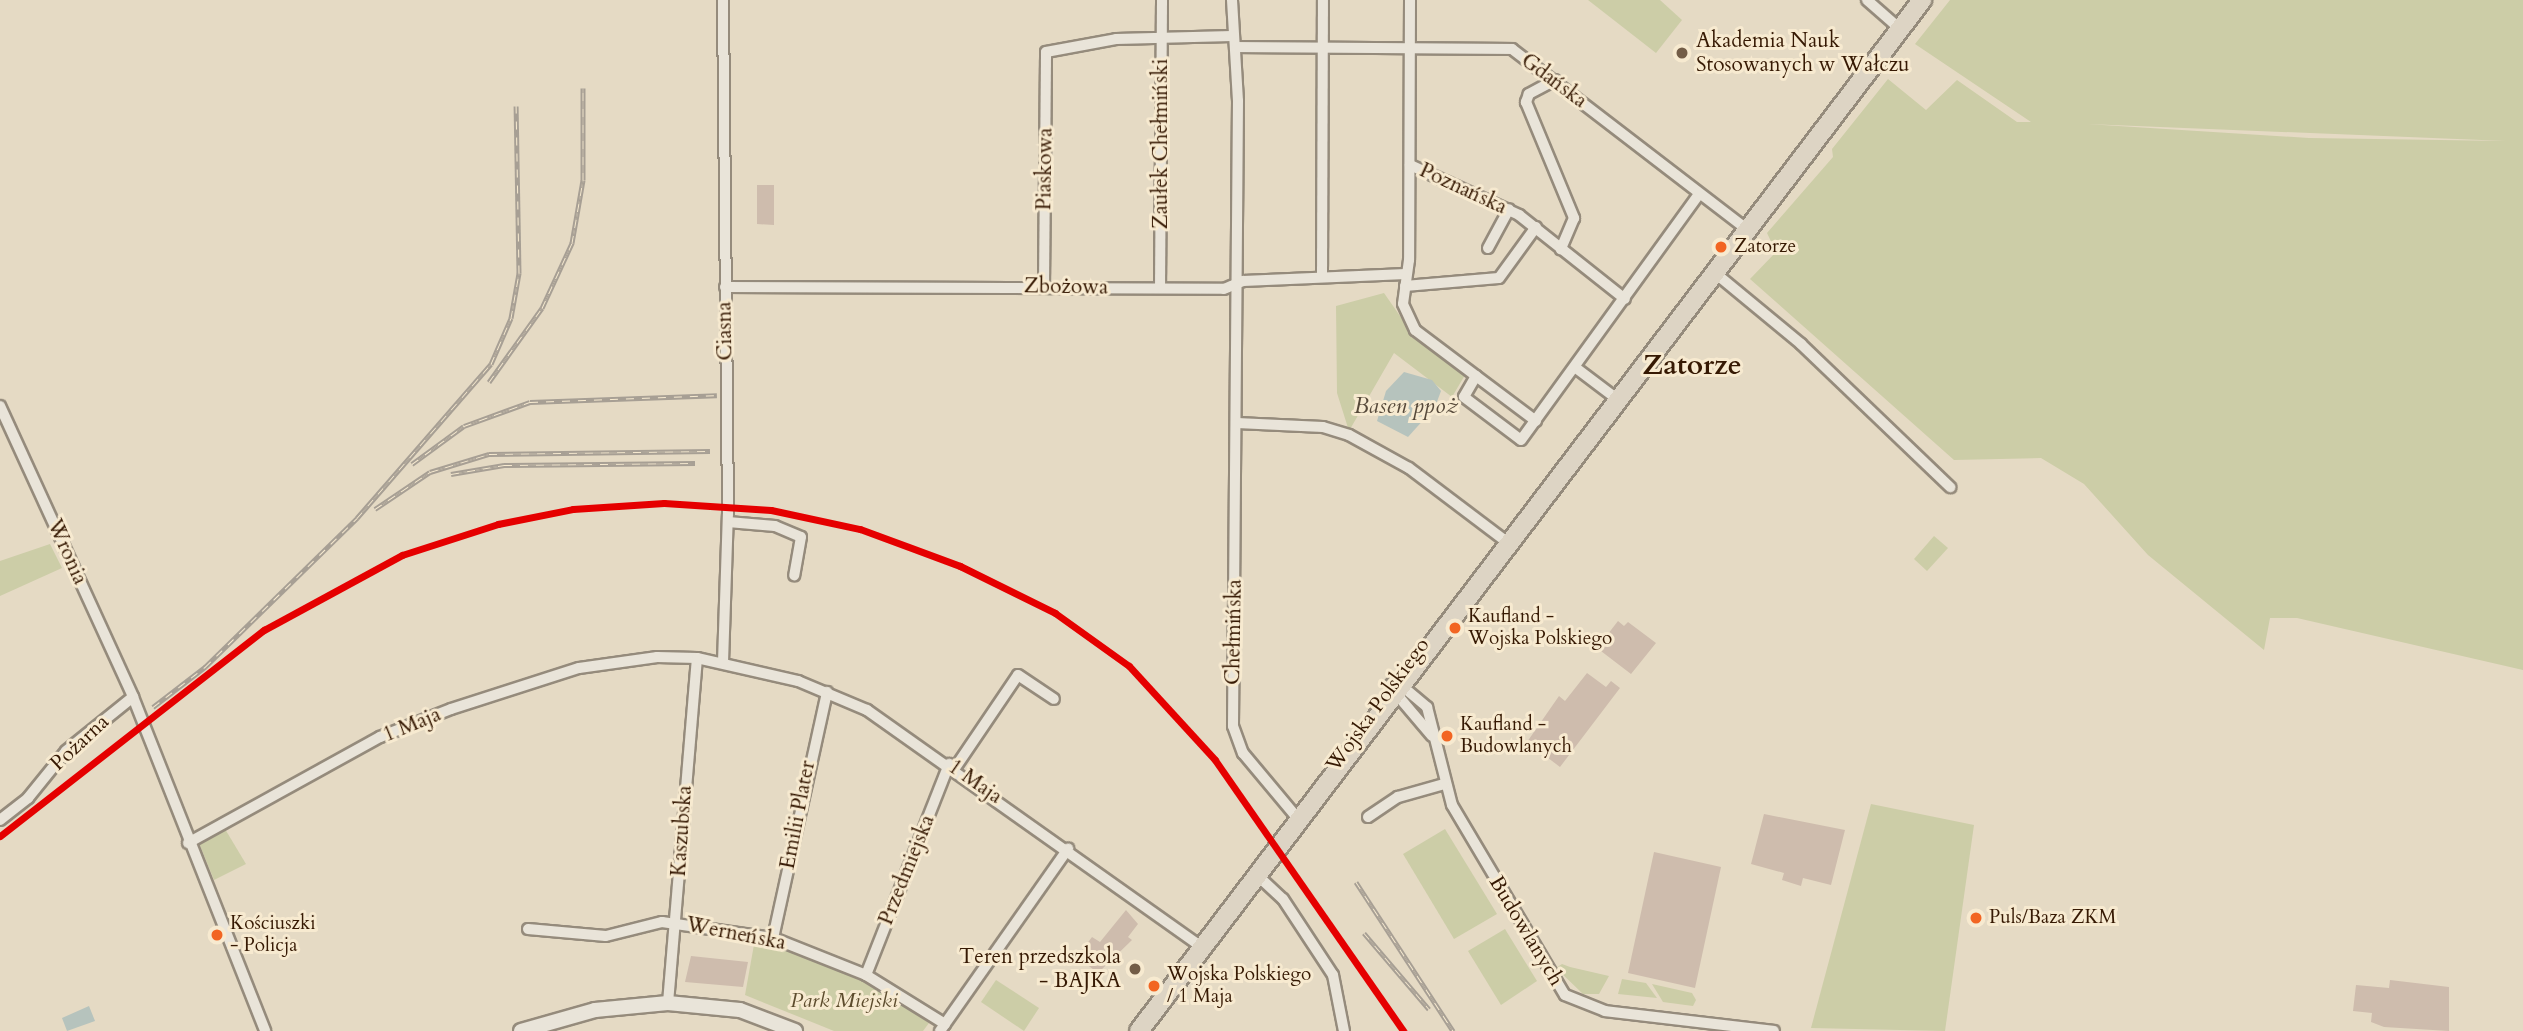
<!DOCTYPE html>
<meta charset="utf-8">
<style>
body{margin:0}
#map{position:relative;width:2523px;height:1031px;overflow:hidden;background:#e5dac4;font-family:Cardo,serif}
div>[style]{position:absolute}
.green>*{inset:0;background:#cccda7}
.water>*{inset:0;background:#b6c3bd}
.building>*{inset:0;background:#cebcad}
.roads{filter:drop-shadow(2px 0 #958b7c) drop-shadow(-2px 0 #958b7c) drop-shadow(0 2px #958b7c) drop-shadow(0 -2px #958b7c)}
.minor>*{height:10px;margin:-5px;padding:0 5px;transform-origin:5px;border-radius:5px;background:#e9e4d9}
.tertiary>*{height:14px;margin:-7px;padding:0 7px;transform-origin:7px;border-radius:7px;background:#e9e4d9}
.primary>*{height:18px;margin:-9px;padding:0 9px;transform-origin:9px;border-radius:9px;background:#ddd4c4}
.rail>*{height:5px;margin-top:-2.5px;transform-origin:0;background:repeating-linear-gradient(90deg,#f7ead0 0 8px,#a79f94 0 16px);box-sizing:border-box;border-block:2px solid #a79f94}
.rail-1>*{height:7px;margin:-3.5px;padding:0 3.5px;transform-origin:3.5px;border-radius:3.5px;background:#e50000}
.dots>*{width:19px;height:19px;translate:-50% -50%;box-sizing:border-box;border:4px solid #f7ead0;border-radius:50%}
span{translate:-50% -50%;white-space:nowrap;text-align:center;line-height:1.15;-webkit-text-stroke:6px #f7ead0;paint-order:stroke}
.bus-label{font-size:19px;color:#361903}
.left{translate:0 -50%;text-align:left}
.poi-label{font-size:21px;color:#361903}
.right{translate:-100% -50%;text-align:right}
.street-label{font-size:21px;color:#361903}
.park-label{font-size:21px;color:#5d4c2d;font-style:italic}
.water-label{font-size:23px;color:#56493a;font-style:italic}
.district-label{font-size:28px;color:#361903;font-weight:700}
</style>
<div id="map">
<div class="green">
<div style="clip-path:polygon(1588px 0,1660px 0,1682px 20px,1656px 53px)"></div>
<div style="clip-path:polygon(evenodd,1950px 0,2523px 0,2523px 670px,2297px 618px,2270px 618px,2264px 650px,2148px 555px,2084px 484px,2041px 458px,1954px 460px,1750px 279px,1776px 252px,1767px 233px,1833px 157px,1832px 149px,1888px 79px,1926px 110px,1957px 80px,2017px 122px,2031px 122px,1915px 44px,1950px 0,2087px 124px,2506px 141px,2309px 138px,2087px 124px)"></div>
<div style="clip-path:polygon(1384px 293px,1414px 336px,1465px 375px,1452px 397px,1394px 353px,1349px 431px,1337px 393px,1336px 306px)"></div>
<div style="clip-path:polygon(1934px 536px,1948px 548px,1927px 571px,1914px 559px)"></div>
<div style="clip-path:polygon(50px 544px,62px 568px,0 596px,0 561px)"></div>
<div style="clip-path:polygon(1871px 804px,1974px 825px,1945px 1031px,1811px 1028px)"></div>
<div style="clip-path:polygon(225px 829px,246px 864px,214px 880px,199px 843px)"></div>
<div style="clip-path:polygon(1445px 829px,1497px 914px,1454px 939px,1403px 854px)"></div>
<div style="clip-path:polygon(1505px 929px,1537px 981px,1501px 1005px,1468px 951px)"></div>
<div style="clip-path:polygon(755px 939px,857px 974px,929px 1023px,923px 1031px,834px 1031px,745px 995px)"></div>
<div style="clip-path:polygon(1562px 964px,1570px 967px,1609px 976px,1599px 994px,1583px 994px,1556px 968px)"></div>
<div style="clip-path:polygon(1622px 979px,1646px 983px,1657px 998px,1618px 994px)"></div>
<div style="clip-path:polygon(996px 980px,1039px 1008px,1024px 1031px,981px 1002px)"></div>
<div style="clip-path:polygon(1652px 984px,1692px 993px,1696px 1000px,1693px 1006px,1663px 1002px)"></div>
</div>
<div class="water">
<div style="clip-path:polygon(1404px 372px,1432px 380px,1441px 391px,1435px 407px,1408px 437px,1377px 421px,1386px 391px)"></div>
<div style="clip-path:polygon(89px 1006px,95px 1021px,67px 1031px,62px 1018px)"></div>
</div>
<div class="building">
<div style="clip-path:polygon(757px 185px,774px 185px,774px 225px,757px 224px)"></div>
<div style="clip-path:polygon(1618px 621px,1624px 626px,1628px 622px,1656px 643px,1631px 674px,1597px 648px)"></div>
<div style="clip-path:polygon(1587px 673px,1606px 687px,1611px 681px,1620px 688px,1560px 767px,1527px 742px,1559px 696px,1565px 701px)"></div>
<div style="clip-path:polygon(1764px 814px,1845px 830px,1831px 885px,1803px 878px,1801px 886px,1782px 880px,1784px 873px,1751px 864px)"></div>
<div style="clip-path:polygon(1654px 852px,1721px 867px,1695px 988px,1628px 973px)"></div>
<div style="clip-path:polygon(1126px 910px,1138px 924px,1128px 937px,1132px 940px,1098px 973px,1077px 957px,1092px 937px,1100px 942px)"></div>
<div style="clip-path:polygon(691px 956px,748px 962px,743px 987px,685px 982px)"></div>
<div style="clip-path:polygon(2390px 980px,2449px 987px,2449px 1031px,2384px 1027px,2371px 1022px,2372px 1013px,2353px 1011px,2356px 985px,2389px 988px)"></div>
</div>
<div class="roads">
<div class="minor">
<div style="left:1232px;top:0;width:101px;rotate:86.6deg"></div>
<div style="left:1238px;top:101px;width:625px;rotate:90.46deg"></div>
<div style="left:1233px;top:726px;width:29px;rotate:70deg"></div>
<div style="left:1243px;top:753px;width:87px;rotate:50.1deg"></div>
<div style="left:1410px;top:0;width:260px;rotate:90.2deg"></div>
<div style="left:1409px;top:260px;width:44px;rotate:97.8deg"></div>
<div style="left:1403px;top:304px;width:29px;rotate:65deg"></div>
<div style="left:1415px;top:330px;width:76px;rotate:37deg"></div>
<div style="left:1476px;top:376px;width:24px;rotate:120deg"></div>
<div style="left:1464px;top:397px;width:71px;rotate:37deg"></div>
<div style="left:1521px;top:440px;width:304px;rotate:-54.1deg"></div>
<div style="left:1867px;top:0;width:44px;rotate:41.3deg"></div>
<div style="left:1237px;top:47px;width:275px;rotate:0.4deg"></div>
<div style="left:1512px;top:49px;width:296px;rotate:37.5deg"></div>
<div style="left:1555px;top:80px;width:30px;rotate:152deg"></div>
<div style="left:1529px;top:94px;width:9px;rotate:111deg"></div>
<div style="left:1526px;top:102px;width:126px;rotate:67.5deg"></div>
<div style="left:1574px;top:218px;width:34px;rotate:113deg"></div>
<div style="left:1410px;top:165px;width:120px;rotate:24.6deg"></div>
<div style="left:1519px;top:215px;width:135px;rotate:38.4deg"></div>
<div style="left:1488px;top:248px;width:44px;rotate:-61.7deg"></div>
<div style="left:1714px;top:272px;width:113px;rotate:39.6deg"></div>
<div style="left:1801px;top:344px;width:207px;rotate:43.8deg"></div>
<div style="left:1322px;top:277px;width:277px;rotate:-89.8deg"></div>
<div style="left:1044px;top:286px;width:234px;rotate:-89.5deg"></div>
<div style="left:1046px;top:52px;width:71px;rotate:-10.5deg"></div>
<div style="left:1116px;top:39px;width:116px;rotate:-1.5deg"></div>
<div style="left:1405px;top:286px;width:94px;rotate:-4.9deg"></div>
<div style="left:1499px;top:278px;width:63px;rotate:-54deg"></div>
<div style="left:725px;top:287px;width:499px;rotate:0.2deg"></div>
<div style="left:1224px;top:289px;width:21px;rotate:-23deg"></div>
<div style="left:1243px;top:281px;width:163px;rotate:-2.5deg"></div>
<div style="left:1160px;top:288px;width:288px;rotate:-89.6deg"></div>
<div style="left:1576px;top:368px;width:51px;rotate:37.1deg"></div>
<div style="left:1476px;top:376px;width:75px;rotate:36.9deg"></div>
<div style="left:0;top:406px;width:320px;rotate:65.4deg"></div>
<div style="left:133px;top:697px;width:359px;rotate:68.4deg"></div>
<div style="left:1237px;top:423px;width:86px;rotate:2.7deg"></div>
<div style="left:1323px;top:427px;width:27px;rotate:17deg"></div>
<div style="left:1349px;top:435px;width:68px;rotate:28.8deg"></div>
<div style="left:1409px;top:468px;width:124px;rotate:37.1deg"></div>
<div style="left:728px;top:522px;width:47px;rotate:4.9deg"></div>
<div style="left:775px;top:526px;width:28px;rotate:23deg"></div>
<div style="left:801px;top:537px;width:39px;rotate:100deg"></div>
<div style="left:723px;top:662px;width:148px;rotate:-88.1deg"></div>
<div style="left:728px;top:514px;width:514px;rotate:-90.56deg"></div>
<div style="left:1391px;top:684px;width:11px;rotate:10deg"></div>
<div style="left:1402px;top:686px;width:33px;rotate:40deg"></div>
<div style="left:1427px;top:707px;width:101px;rotate:75.7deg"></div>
<div style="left:1452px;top:805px;width:221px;rotate:59.3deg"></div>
<div style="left:1565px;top:995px;width:43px;rotate:21.8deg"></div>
<div style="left:1605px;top:1011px;width:170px;rotate:6.7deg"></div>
<div style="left:1393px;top:690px;width:60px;rotate:49.7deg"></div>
<div style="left:955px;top:768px;width:112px;rotate:-55.9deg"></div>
<div style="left:1018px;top:675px;width:43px;rotate:33.7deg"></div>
<div style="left:1368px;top:817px;width:36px;rotate:-34deg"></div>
<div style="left:1398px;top:797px;width:48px;rotate:-15.8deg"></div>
<div style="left:0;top:820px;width:36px;rotate:-38deg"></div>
<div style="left:28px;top:798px;width:60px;rotate:-51deg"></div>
<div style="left:66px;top:751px;width:86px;rotate:-38.9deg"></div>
<div style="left:188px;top:843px;width:219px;rotate:-28.9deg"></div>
<div style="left:380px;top:737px;width:76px;rotate:-21.5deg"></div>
<div style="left:451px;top:709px;width:134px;rotate:-17.8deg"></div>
<div style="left:579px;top:668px;width:79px;rotate:-8deg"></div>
<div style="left:657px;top:657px;width:40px;rotate:1.4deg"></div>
<div style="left:697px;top:658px;width:104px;rotate:12.8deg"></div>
<div style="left:798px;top:681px;width:75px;rotate:22.8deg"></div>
<div style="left:867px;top:710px;width:412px;rotate:35.3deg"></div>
<div style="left:1257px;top:875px;width:35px;rotate:43deg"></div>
<div style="left:1283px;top:899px;width:91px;rotate:56.7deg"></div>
<div style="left:1333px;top:975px;width:57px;rotate:78.9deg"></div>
<div style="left:528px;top:929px;width:78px;rotate:5.1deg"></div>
<div style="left:606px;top:936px;width:58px;rotate:-14deg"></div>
<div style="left:662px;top:922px;width:112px;rotate:8.2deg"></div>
<div style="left:773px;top:938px;width:100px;rotate:21.7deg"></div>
<div style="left:866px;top:975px;width:93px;rotate:31.8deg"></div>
<div style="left:773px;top:938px;width:252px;rotate:-77.6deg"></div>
<div style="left:866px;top:975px;width:227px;rotate:-68.5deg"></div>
<div style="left:668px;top:1003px;width:346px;rotate:-85.2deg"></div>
<div style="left:940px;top:1031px;width:223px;rotate:-54.9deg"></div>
</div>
<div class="tertiary">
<div style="left:521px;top:1031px;width:77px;rotate:-15.8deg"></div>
<div style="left:595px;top:1010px;width:73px;rotate:-5.5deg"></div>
<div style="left:668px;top:1003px;width:72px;rotate:5.6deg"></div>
<div style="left:740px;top:1010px;width:59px;rotate:20.9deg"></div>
</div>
<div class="primary">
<div style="left:1139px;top:1031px;width:1295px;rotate:-52.78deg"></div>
</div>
</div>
<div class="rail">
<div style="left:489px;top:382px;width:91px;rotate:-54.4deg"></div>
<div style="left:542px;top:308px;width:72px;rotate:-65.2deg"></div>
<div style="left:572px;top:243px;width:64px;rotate:-80.1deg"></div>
<div style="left:583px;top:180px;width:92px;rotate:-90deg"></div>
<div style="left:412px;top:464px;width:64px;rotate:-36.2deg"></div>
<div style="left:464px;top:426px;width:70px;rotate:-20deg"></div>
<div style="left:530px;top:402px;width:187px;rotate:-2.1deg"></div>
<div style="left:451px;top:474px;width:54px;rotate:-9.6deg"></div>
<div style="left:504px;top:465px;width:191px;rotate:-0.6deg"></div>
<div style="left:375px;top:509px;width:66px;rotate:-33.9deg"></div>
<div style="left:430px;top:472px;width:62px;rotate:-17deg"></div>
<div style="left:489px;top:454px;width:221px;rotate:-0.8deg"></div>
<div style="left:153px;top:707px;width:66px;rotate:-37.6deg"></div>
<div style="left:205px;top:667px;width:213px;rotate:-44.4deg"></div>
<div style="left:357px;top:518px;width:204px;rotate:-49deg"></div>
<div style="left:491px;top:364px;width:50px;rotate:-66.5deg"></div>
<div style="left:511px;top:318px;width:46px;rotate:-79.9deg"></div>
<div style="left:519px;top:273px;width:167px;rotate:-91deg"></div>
<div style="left:1356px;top:882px;width:178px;rotate:56.9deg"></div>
<div style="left:1364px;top:933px;width:100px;rotate:49.5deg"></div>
</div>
<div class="rail-1">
<div style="left:0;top:836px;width:335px;rotate:-38deg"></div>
<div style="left:264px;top:630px;width:157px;rotate:-28.5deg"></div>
<div style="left:402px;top:555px;width:101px;rotate:-17.9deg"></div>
<div style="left:498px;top:524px;width:76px;rotate:-11.3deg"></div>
<div style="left:573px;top:509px;width:91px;rotate:-3.8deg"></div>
<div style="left:664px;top:503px;width:107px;rotate:3.7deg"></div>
<div style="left:771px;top:510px;width:91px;rotate:12.1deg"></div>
<div style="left:860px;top:529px;width:107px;rotate:20.3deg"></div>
<div style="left:960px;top:566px;width:106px;rotate:26.3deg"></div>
<div style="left:1055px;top:613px;width:91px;rotate:35.6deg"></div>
<div style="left:1129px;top:666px;width:127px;rotate:47.5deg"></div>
<div style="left:1215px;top:760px;width:330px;rotate:55.2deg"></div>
</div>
<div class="dots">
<div style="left:1682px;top:53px;background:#735d47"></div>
<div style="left:1721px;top:247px;background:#f26522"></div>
<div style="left:1455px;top:628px;background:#f26522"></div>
<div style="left:1447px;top:736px;background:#f26522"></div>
<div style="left:1976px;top:918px;background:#f26522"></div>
<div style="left:217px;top:935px;background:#f26522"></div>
<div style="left:1135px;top:969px;background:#735d47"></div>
<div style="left:1154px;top:986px;background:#f26522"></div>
</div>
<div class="bus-label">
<span class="left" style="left:1734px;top:247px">Zatorze</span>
<span class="left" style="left:1468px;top:628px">Kaufland -<br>Wojska Polskiego</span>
<span class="left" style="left:1460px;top:736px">Kaufland -<br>Budowlanych</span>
<span class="left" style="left:1989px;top:918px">Puls/Baza ZKM</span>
<span class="left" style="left:230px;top:935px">Kościuszki<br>- Policja</span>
<span class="left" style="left:1167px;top:986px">Wojska Polskiego<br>/ 1 Maja</span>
</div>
<div class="poi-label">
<span class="left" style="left:1696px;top:53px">Akademia Nauk<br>Stosowanych w Wałczu</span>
<span class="right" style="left:1121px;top:969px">Teren przedszkola<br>- BAJKA</span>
</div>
<div class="street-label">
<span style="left:1554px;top:81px;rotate:37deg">Gdańska</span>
<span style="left:1161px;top:144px;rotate:-90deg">Zaułek Chełmiński</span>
<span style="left:1045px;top:169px;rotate:-89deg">Piaskowa</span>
<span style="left:1463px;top:189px;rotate:25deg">Poznańska</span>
<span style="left:1066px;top:287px;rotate:1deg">Zbożowa</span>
<span style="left:725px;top:331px;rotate:-91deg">Ciasna</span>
<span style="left:67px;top:552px;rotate:66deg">Wronia</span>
<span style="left:1234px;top:632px;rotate:-89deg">Chełmińska</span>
<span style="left:1378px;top:705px;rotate:-54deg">Wojska Polskiego</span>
<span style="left:412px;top:725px;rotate:-22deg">1 Maja</span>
<span style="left:80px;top:743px;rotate:-43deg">Pożarna</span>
<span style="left:975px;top:782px;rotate:35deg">1 Maja</span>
<span style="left:798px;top:815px;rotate:-79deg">Emilii Plater</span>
<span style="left:682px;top:831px;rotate:-86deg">Kaszubska</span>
<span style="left:907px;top:870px;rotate:-68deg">Przedmiejska</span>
<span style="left:1526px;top:931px;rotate:59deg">Budowlanych</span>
<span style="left:736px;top:934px;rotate:11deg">Werneńska</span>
</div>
<div class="park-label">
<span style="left:844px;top:1001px">Park Miejski</span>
</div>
<div class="water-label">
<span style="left:1406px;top:406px">Basen ppoż</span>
</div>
<div class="district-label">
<span style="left:1692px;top:365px">Zatorze</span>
</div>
</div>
